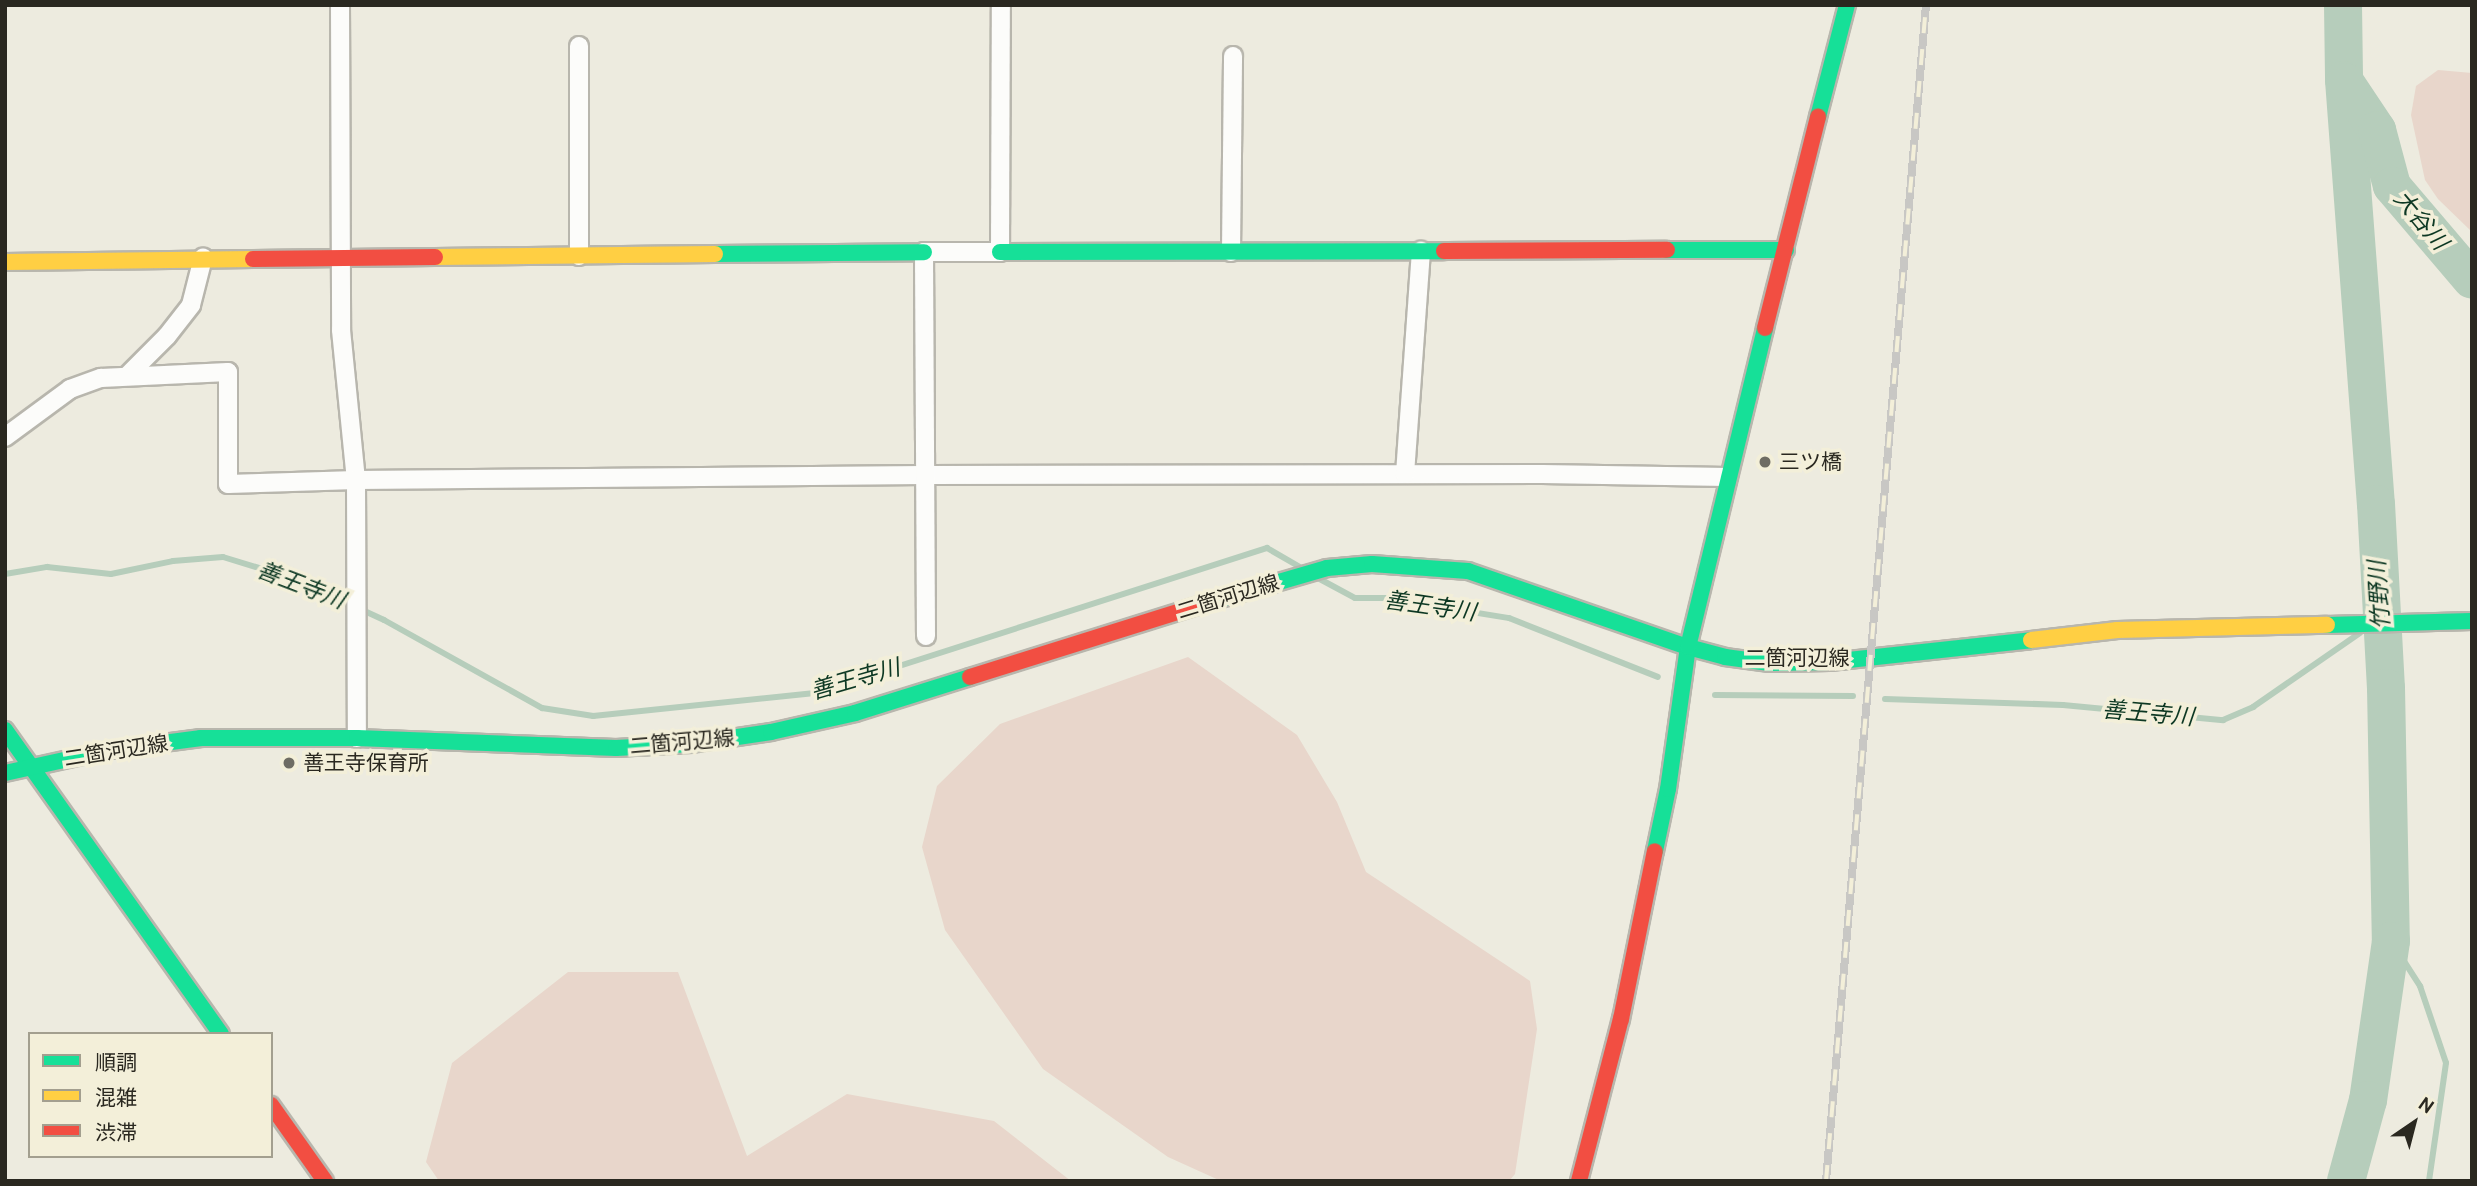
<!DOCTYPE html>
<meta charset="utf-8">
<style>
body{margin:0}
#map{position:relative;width:2477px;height:1186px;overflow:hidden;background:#edebdf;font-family:Cabin,"Noto Sans JP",sans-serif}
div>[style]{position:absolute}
.green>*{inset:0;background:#e8d6cb}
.stream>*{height:6px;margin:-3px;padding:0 3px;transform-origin:3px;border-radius:3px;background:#b6cdbb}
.river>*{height:38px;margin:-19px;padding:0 19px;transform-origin:19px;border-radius:19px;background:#b6cdbb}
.roads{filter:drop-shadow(2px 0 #b8b6ad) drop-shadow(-2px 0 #b8b6ad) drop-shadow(0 2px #b8b6ad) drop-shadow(0 -2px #b8b6ad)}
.street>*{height:18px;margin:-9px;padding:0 9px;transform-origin:9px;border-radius:9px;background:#fcfcfa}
.fast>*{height:16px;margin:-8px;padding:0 8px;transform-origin:8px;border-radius:8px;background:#16e098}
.slow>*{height:16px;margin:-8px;padding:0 8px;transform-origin:8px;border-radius:8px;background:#ffcf43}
.jam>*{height:16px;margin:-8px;padding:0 8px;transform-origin:8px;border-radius:8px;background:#f24e42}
.rail>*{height:8px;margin-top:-4px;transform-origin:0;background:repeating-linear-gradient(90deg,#f3efd9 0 16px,#c8c7c4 0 32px);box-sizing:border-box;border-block:2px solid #c8c7c4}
.dots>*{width:19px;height:19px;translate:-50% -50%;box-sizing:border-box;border:4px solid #f3efd9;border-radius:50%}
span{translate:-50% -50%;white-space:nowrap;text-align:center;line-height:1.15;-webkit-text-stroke:7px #f3efd9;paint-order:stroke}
.poi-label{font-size:21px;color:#2a2820}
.left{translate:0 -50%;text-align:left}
.street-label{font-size:21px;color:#2a2820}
.water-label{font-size:23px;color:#0d3823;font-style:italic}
.frame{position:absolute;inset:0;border:7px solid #2a2820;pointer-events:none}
.legend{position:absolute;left:28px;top:1032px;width:245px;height:126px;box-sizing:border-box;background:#f3efd9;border:2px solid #a39f8f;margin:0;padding:9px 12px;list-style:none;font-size:21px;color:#2a2820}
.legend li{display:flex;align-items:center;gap:14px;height:35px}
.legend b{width:35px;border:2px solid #a39f8f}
.north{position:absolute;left:2379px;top:1088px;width:70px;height:70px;-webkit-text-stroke:5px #f3efd9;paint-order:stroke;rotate:35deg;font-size:19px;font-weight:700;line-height:28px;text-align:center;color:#2a2820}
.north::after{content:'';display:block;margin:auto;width:24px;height:32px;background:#2a2820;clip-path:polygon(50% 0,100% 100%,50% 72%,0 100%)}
</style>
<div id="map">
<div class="green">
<div style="clip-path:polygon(2438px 70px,2472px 73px,2472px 232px,2438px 199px,2425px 180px,2411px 115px,2416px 86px)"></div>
<div style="clip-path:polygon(1188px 657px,1297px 735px,1337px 802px,1366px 872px,1530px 981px,1537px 1029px,1515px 1174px,1509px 1181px,1221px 1181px,1168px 1157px,1043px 1069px,945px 930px,922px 847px,937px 786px,1000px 724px)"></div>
<div style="clip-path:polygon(568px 972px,678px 972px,747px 1156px,847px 1094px,994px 1121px,1071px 1181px,439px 1181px,426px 1162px,452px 1063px)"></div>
</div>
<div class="stream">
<div style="left:5px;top:574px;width:43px;rotate:-9.5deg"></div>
<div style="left:47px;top:567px;width:64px;rotate:6.2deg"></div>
<div style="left:111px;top:574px;width:63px;rotate:-11.8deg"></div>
<div style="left:173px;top:561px;width:50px;rotate:-4.6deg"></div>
<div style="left:223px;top:557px;width:75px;rotate:17deg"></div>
<div style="left:295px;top:579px;width:98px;rotate:24.7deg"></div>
<div style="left:384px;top:620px;width:181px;rotate:29.1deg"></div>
<div style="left:542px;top:708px;width:52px;rotate:8.9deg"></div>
<div style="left:593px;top:716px;width:223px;rotate:-5.9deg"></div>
<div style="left:815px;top:693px;width:475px;rotate:-17.8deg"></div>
<div style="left:1267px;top:548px;width:39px;rotate:30deg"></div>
<div style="left:1316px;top:577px;width:44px;rotate:28.3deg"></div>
<div style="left:1355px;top:598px;width:30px"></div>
<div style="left:1385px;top:598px;width:126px;rotate:9.2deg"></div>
<div style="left:1509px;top:618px;width:160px;rotate:21.6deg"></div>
<div style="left:1715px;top:695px;width:138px;rotate:0.4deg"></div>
<div style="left:1885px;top:699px;width:178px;rotate:1.9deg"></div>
<div style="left:2063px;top:705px;width:161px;rotate:5.4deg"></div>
<div style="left:2223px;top:720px;width:33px;rotate:-23deg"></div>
<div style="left:2253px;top:707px;width:130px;rotate:-34.7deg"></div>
<div style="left:2391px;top:941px;width:54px;rotate:57.2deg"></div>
<div style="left:2420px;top:986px;width:81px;rotate:71.3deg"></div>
<div style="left:2446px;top:1063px;width:119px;rotate:98.2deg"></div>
</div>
<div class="river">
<div style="left:2343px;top:5px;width:75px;rotate:89.2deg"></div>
<div style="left:2344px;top:80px;width:425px;rotate:85.7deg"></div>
<div style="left:2376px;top:504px;width:184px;rotate:86.9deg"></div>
<div style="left:2386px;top:688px;width:253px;rotate:88.9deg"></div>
<div style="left:2391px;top:941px;width:161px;rotate:98.2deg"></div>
<div style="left:2368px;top:1100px;width:84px;rotate:105.2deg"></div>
<div style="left:2345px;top:82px;width:58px;rotate:56.3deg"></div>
<div style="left:2377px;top:130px;width:58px;rotate:75deg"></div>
<div style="left:2392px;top:186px;width:123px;rotate:49.6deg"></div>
</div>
<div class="roads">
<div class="street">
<div style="left:340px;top:5px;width:325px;rotate:89.8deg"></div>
<div style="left:341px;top:330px;width:151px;rotate:84.3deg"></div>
<div style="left:356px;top:480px;width:258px;rotate:89.8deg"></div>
<div style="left:1231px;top:252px;width:196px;rotate:-89.4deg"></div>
<div style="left:579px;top:256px;width:210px;rotate:-90deg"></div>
<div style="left:128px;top:375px;width:55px;rotate:-45deg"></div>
<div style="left:167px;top:336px;width:39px;rotate:-52deg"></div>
<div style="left:191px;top:305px;width:49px;rotate:-75.7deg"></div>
<div style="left:5px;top:437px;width:81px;rotate:-36.4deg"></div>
<div style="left:70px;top:389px;width:33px;rotate:-20deg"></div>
<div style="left:101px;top:378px;width:127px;rotate:-2.7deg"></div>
<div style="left:228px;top:372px;width:112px;rotate:90deg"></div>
<div style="left:228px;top:484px;width:128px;rotate:-1.8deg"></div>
<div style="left:356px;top:480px;width:568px;rotate:-0.5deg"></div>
<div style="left:924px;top:475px;width:618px;rotate:-0.09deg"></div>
<div style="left:1542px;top:474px;width:185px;rotate:0.9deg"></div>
<div style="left:1405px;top:474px;width:224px;rotate:-85.9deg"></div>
<div style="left:926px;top:636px;width:384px;rotate:-90.3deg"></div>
<div style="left:924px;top:252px;width:76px"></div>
<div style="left:1000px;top:252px;width:247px;rotate:-89.8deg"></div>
</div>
<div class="fast">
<div style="left:1818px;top:117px;width:116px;rotate:-75.5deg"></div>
<div style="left:1667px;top:250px;width:119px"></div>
<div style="left:1000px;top:252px;width:444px;rotate:-0.1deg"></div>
<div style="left:715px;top:254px;width:209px;rotate:-0.5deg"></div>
<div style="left:1210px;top:602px;width:122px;rotate:-16.2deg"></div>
<div style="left:1327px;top:568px;width:45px;rotate:-5.1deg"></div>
<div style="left:1372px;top:564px;width:96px;rotate:4.2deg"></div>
<div style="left:1468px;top:571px;width:233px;rotate:19.1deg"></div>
<div style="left:1688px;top:647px;width:38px;rotate:15deg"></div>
<div style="left:1725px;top:657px;width:45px;rotate:7.6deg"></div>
<div style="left:1770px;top:663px;width:60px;rotate:-1deg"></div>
<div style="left:1830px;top:662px;width:202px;rotate:-6.2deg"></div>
<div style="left:2327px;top:625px;width:145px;rotate:-1.6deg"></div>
<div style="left:5px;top:730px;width:373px;rotate:54.6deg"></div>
<div style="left:5px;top:773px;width:107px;rotate:-12.4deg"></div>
<div style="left:110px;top:750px;width:92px;rotate:-7.5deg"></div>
<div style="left:201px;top:738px;width:156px"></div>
<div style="left:357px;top:738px;width:259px;rotate:2.2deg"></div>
<div style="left:616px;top:748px;width:75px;rotate:-3.1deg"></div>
<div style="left:691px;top:744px;width:81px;rotate:-8.5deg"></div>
<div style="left:771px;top:732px;width:86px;rotate:-12.7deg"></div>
<div style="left:855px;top:713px;width:121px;rotate:-17.4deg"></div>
<div style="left:1655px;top:851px;width:63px;rotate:-78.2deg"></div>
<div style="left:1668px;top:789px;width:143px;rotate:-82deg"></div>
<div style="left:1688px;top:647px;width:328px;rotate:-76.4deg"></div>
</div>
<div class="slow">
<div style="left:435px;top:257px;width:280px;rotate:-0.6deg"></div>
<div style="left:5px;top:262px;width:248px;rotate:-0.7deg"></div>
<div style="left:2031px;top:640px;width:87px;rotate:-6.6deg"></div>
<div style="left:2117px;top:630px;width:210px;rotate:-1.4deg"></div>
</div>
<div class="jam">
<div style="left:1444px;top:251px;width:223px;rotate:-0.3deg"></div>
<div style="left:253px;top:259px;width:182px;rotate:-0.6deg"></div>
<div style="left:1765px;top:328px;width:218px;rotate:-75.9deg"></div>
<div style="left:970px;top:677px;width:251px;rotate:-17.4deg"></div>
<div style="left:271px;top:1105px;width:93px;rotate:54.6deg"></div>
<div style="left:1579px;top:1181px;width:167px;rotate:-75.5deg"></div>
<div style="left:1621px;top:1019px;width:171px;rotate:-78.6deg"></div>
</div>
</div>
<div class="rail">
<div style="left:1826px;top:1181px;width:1180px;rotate:-85.14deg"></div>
</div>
<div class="dots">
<div style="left:1765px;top:462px;background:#6e6c63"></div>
<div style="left:289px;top:763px;background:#6e6c63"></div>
</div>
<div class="poi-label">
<span class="left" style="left:1779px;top:462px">三ツ橋</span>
<span class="left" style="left:303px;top:763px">善王寺保育所</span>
</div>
<div class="street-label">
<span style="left:1228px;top:597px;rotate:-17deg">二箇河辺線</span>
<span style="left:1797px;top:658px">二箇河辺線</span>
<span style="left:682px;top:742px;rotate:-5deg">二箇河辺線</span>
<span style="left:116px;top:751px;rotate:-9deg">二箇河辺線</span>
</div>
<div class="water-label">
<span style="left:2421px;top:220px;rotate:50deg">大谷川</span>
<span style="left:301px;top:585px;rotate:21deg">善王寺川</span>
<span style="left:2379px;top:595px;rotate:-94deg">竹野川</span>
<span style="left:1430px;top:606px;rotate:8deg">善王寺川</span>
<span style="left:855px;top:679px;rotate:-16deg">善王寺川</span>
<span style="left:2148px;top:713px;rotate:5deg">善王寺川</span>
</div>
<div class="frame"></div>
<ul class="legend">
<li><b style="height:9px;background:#16e098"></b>順調</li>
<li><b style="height:9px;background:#ffcf43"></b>混雑</li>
<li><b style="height:9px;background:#f24e42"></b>渋滞</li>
</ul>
<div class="north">N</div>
</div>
